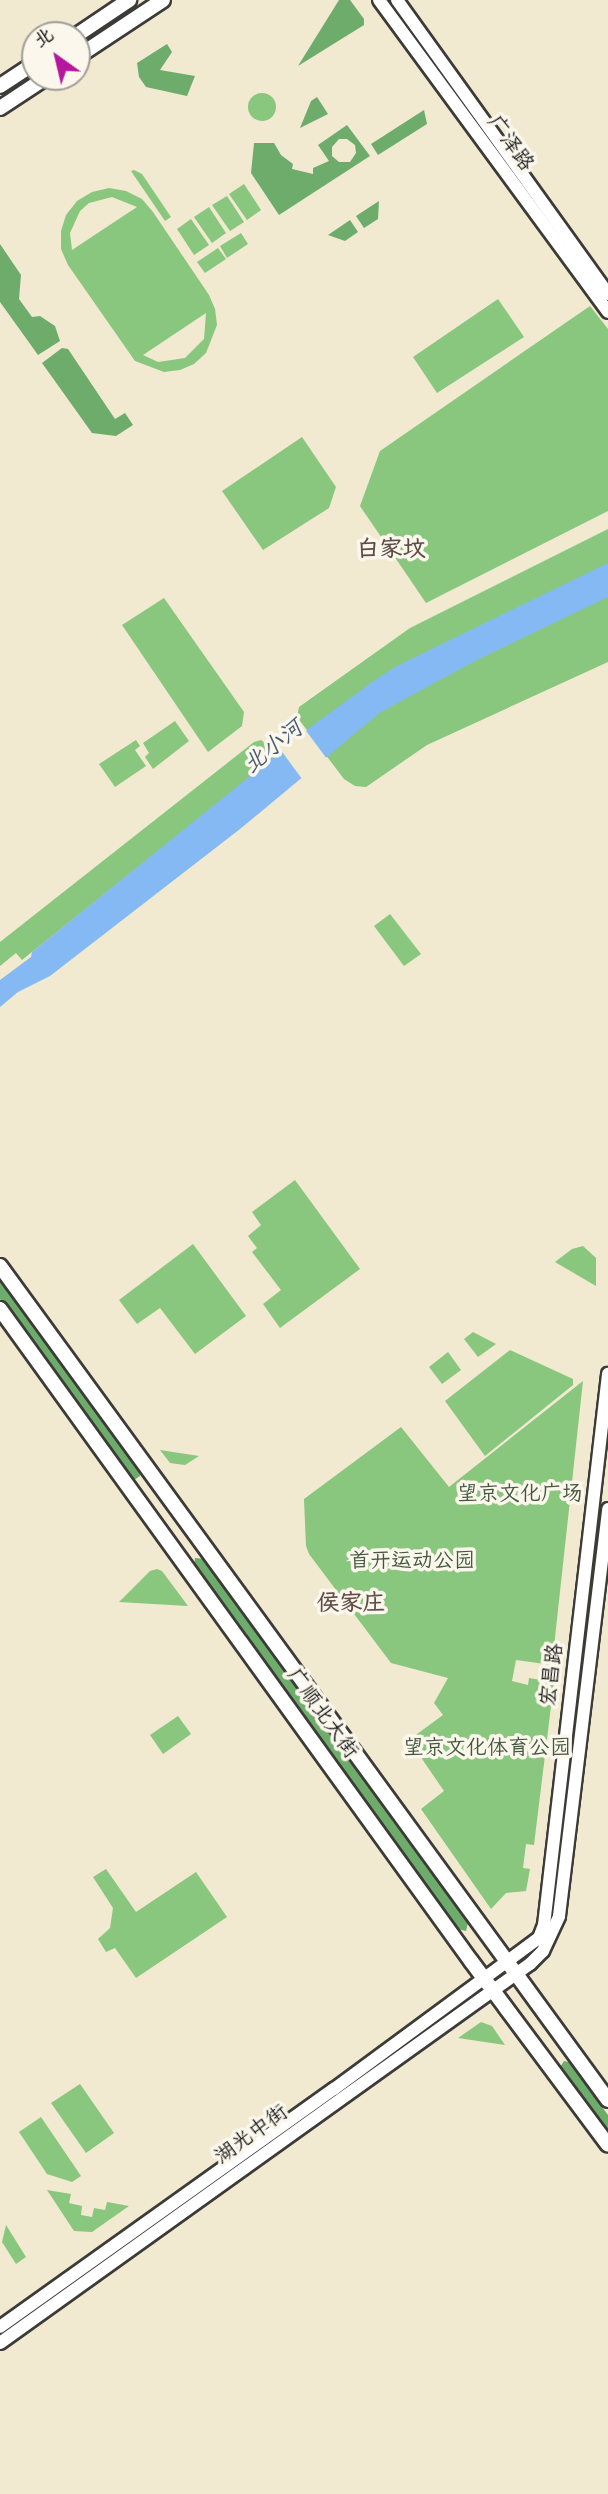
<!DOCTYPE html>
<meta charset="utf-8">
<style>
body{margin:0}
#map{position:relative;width:608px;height:2494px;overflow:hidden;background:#f1e9d0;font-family:"Gochi Hand","LXGW WenKai TC",sans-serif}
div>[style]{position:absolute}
.green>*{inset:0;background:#88c77d}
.round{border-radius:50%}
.forest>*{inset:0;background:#6eac6c}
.water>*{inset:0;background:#85b9f3}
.pier>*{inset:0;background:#f1e9d0}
.roads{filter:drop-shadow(2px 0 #3c3b37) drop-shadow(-2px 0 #3c3b37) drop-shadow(0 2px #3c3b37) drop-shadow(0 -2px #3c3b37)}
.secondary>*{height:12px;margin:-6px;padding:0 6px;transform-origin:6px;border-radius:6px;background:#fff}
.primary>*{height:14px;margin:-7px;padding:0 7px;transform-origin:7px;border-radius:7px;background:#fff}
span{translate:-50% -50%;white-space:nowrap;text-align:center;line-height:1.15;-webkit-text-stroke:7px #fbf7ec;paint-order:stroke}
.street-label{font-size:21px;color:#1c1c1c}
.park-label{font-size:21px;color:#42583e}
.neighbourhood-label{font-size:23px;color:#5e4d46;font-weight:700}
.water-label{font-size:23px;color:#465b72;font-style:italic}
.north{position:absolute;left:21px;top:21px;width:70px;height:70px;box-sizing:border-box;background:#fbf7ec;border:2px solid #a29f99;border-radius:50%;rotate:326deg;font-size:19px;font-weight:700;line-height:28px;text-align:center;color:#1c1c1c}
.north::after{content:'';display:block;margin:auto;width:24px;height:32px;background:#b5179e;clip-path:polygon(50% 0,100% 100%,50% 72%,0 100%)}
</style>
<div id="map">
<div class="green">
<div class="round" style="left:248px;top:93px;width:28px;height:28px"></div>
<div style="clip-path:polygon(134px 170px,142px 174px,171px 217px,165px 221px,131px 171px)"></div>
<div style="clip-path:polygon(244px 184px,261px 210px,247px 220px,229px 194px)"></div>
<div style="clip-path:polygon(evenodd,109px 188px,126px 191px,142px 199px,153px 212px,209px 295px,215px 309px,217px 325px,206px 353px,194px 364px,180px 370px,164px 372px,135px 361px,68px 265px,61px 249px,61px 231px,66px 215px,77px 201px,92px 192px,109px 188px,112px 197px,137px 207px,72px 250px,70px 233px,80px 211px,89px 203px,112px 197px,109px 188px,206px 313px,204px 339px,185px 358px,158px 362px,143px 355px,206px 313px)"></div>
<div style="clip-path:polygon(227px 196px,244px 222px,230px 231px,212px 205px)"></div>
<div style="clip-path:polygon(209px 207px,226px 233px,212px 243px,194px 217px)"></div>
<div style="clip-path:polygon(191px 219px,209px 245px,194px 255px,177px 229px)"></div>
<div style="clip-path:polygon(241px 233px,248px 244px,227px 258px,220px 246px)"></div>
<div style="clip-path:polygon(218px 248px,226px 259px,205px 273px,197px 262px)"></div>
<div style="clip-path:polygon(498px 299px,524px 337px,437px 393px,413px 357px)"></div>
<div style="clip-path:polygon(590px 306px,608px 329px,608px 511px,426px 603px,360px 506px,380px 451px)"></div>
<div style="clip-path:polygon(302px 437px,336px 487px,329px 508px,263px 550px,222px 491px)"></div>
<div style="clip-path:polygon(608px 529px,608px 662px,427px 745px,366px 787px,355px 786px,344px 779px,297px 717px,299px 707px,410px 628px)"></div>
<div style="clip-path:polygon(164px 598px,244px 712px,242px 726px,208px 752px,122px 625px)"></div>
<div style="clip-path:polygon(175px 721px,189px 741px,153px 769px,145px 757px,149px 753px,143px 743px)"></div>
<div style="clip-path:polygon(136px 740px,140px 746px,135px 750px,146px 766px,115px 787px,99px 764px)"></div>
<div style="clip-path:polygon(261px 740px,279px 754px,22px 960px,16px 953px,0 966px,0 942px,254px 742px)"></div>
<div style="clip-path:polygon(390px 914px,421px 954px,404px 966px,374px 926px)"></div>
<div style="clip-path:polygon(295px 1180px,360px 1269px,280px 1328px,263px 1304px,281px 1290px,252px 1252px,257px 1248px,248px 1236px,261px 1225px,252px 1212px)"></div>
<div style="clip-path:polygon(193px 1244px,246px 1316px,195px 1354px,160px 1308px,137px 1324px,119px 1300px)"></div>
<div style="clip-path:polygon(583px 1246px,596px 1258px,596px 1286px,555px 1262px,572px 1249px)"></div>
<div style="clip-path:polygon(473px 1332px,496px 1344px,478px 1357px,464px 1339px)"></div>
<div style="clip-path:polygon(510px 1350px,573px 1379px,573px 1385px,485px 1456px,445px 1401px)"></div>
<div style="clip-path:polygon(448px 1352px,461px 1370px,442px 1384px,429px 1367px)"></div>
<div style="clip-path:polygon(583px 1381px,552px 1665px,516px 1660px,512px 1681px,528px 1685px,529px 1678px,554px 1682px,534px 1845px,526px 1844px,523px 1868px,530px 1869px,526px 1891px,506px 1893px,491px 1909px,421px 1809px,444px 1791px,409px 1740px,443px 1715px,434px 1703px,448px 1678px,391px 1663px,309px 1554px,306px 1546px,304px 1499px,401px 1427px,449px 1487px)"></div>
<div style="clip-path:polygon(160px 1450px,199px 1456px,185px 1465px,170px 1463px)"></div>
<div style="clip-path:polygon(157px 1569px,162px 1571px,188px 1606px,119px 1602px,150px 1571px)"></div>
<div style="clip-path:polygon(178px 1716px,191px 1734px,163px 1754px,150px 1735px)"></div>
<div style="clip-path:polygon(106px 1869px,136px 1912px,196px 1872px,227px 1917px,136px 1978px,115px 1948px,106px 1952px,98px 1939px,110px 1928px,113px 1908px,93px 1877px)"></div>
<div style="clip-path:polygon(481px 2022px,492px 2026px,505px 2045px,458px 2038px)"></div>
<div style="clip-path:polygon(80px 2084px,114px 2133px,86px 2153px,51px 2103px)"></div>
<div style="clip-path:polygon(41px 2117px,81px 2176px,72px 2182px,47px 2174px,19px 2132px)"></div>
<div style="clip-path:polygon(47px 2190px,71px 2194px,69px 2203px,82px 2206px,81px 2215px,92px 2217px,94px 2208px,105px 2210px,107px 2202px,129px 2206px,92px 2232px,74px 2231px)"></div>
<div style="clip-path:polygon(6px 2225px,26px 2257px,16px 2264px,2px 2242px)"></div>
</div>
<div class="forest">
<div style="clip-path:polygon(339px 0,350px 0,364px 19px,364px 25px,298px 66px)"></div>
<div style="clip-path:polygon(167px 44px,172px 52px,160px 70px,195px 76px,187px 96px,146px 87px,139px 77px,137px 63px)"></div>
<div style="clip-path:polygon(317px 97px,328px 114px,300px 128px,311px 101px)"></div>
<div style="clip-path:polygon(424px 110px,427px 124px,378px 155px,371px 144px)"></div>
<div style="clip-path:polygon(evenodd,347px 125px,370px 156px,279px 215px,251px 173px,254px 143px,274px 143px,281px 155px,293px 164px,292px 169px,313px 174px,313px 168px,329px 161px,318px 145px,347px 125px,339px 139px,347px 139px,355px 145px,356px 153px,350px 162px,339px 162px,332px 156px,332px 147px,339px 139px)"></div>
<div style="clip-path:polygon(379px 201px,378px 219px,364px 228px,356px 216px)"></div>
<div style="clip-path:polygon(350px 220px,358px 232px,345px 241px,328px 235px)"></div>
<div style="clip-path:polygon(0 244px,21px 275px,19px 299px,32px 317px,40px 316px,55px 326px,60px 341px,38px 355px,0 302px)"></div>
<div style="clip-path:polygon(62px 348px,68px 349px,115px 419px,125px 413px,133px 425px,116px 436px,92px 433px,42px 363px)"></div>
<div style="clip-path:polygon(0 1279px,139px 1469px,140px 1476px,134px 1480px,0 1299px)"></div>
<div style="clip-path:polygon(195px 1558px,204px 1559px,468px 1923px,466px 1931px,457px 1929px,194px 1566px)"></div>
<div style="clip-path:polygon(564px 2061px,569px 2062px,608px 2115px,608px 2135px,559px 2069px)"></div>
</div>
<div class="water">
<div style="clip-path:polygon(608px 563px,608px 597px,475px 661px,381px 712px,240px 829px,50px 976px,18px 992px,0 1007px,0 980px,31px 957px,32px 952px,312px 726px,372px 682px,395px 667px)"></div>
</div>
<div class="pier">
<div style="clip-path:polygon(304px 728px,327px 759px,302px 779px,280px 749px)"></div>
</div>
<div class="roads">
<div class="secondary">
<div style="left:379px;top:0;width:387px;rotate:53.7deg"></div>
<div style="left:397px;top:0;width:362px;rotate:54.3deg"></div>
<div style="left:0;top:2327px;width:410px;rotate:-35.5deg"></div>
<div style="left:334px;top:2089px;width:255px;rotate:-36.4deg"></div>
<div style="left:539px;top:1938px;width:14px;rotate:-69deg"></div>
<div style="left:544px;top:1925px;width:555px;rotate:-83.37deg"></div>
<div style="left:0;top:2343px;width:652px;rotate:-35.57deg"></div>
<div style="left:530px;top:1964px;width:18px;rotate:-45deg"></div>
<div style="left:543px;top:1951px;width:38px;rotate:-65deg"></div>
<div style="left:559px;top:1916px;width:410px;rotate:-83.1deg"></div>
</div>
<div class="primary">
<div style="left:77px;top:35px;width:63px;rotate:-33.9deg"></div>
<div style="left:77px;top:57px;width:103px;rotate:-33.5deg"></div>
<div style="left:0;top:86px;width:42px;rotate:-33.3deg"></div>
<div style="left:0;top:108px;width:56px;rotate:-33.4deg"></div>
<div style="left:0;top:1266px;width:1032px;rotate:53.91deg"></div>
<div style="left:0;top:1309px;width:804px;rotate:54.16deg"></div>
<div style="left:471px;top:1961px;width:229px;rotate:53.3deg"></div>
</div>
</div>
<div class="street-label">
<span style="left:508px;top:145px;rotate:54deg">广泽路</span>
<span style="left:555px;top:1675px;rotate:-83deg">宏昌路</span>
<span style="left:320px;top:1715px;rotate:54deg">广顺北大街</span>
<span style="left:253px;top:2137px;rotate:-36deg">湖光中街</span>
</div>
<div class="park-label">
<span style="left:520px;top:1497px">望京文化广场</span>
<span style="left:412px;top:1564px">首开运动公园</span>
<span style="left:487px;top:1751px">望京文化体育公园</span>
</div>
<div class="neighbourhood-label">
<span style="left:391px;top:552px">白家坟</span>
<span style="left:351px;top:1606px">侯家庄</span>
</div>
<div class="water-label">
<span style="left:275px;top:749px;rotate:-39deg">北小河</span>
</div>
<div class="north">北</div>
</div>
